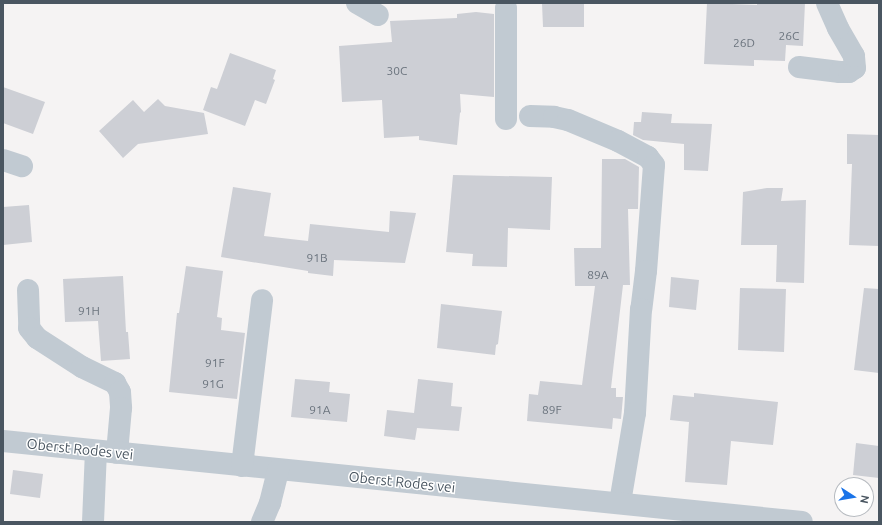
<!DOCTYPE html>
<style>
body{margin:0}
#map{position:relative;width:882px;height:525px;overflow:hidden;background:#f5f3f3;font-family:Ubuntu,sans-serif}
div>[style]{position:absolute}
.building>*{inset:0;background:#cdcfd5}
.minor>*{height:22px;margin:-11px;padding:0 11px;transform-origin:11px;border-radius:11px;background:#c1cad2}
span{translate:-50% -50%;white-space:nowrap;text-align:center;line-height:1.15;-webkit-text-stroke:3px #fff;paint-order:stroke}
.number-label{font-size:12px;color:#6b747e}
.number-label span{-webkit-text-stroke-width:0}
.street-label{font-size:14px;color:#4a5661}
.frame{position:absolute;inset:0;border:4px solid #4a5661;pointer-events:none}
.north{position:absolute;left:834px;top:477px;width:40px;height:40px;box-sizing:border-box;background:#fff;border:1px solid #b7bbc0;border-radius:50%;rotate:102deg;font-size:11px;font-weight:700;line-height:16px;text-align:center;color:#4a5661}
.north::after{content:'';display:block;margin:auto;width:14px;height:18px;background:#1a73e8;clip-path:polygon(50% 0,100% 100%,50% 72%,0 100%)}
</style>
<div id="map">
<div class="building">
<div style="clip-path:polygon(542px 3px,584px 3px,584px 27px,543px 27px)"></div>
<div style="clip-path:polygon(707px 3px,757px 5px,757px 3px,805px 3px,803px 46px,786px 45px,785px 61px,754px 60px,754px 66px,704px 64px)"></div>
<div style="clip-path:polygon(476px 12px,494px 14px,494px 97px,460px 94px,461px 112px,460px 113px,457px 145px,419px 140px,419px 136px,384px 138px,382px 100px,342px 102px,339px 46px,392px 42px,390px 21px,457px 18px,457px 14px)"></div>
<div style="clip-path:polygon(230px 53px,276px 70px,273px 79px,275px 80px,266px 104px,255px 100px,245px 126px,203px 110px,211px 87px,217px 89px)"></div>
<div style="clip-path:polygon(3px 87px,45px 102px,33px 134px,3px 123px)"></div>
<div style="clip-path:polygon(158px 99px,165px 106px,204px 113px,208px 134px,138px 144px,123px 158px,99px 131px,133px 100px,144px 112px)"></div>
<div style="clip-path:polygon(642px 112px,672px 114px,671px 123px,712px 124px,708px 171px,684px 170px,684px 144px,643px 140px,633px 135px,634px 122px,641px 122px)"></div>
<div style="clip-path:polygon(847px 134px,879px 135px,879px 246px,849px 245px,852px 164px,847px 164px)"></div>
<div style="clip-path:polygon(602px 159px,625px 159px,639px 167px,638px 209px,628px 209px,630px 285px,623px 285px,611px 388px,616px 388px,616px 397px,623px 397px,621px 419px,613px 418px,612px 429px,527px 421px,529px 394px,538px 395px,540px 381px,582px 385px,595px 286px,575px 286px,574px 248px,601px 248px)"></div>
<div style="clip-path:polygon(453px 175px,552px 177px,550px 230px,508px 228px,507px 267px,472px 266px,473px 254px,446px 252px)"></div>
<div style="clip-path:polygon(233px 187px,271px 193px,264px 236px,308px 241px,310px 224px,389px 232px,390px 211px,416px 213px,405px 263px,334px 260px,333px 276px,308px 273px,308px 271px,221px 257px)"></div>
<div style="clip-path:polygon(767px 188px,783px 188px,781px 201px,806px 200px,804px 283px,776px 282px,777px 245px,741px 245px,743px 192px)"></div>
<div style="clip-path:polygon(29px 205px,32px 242px,3px 245px,3px 207px)"></div>
<div style="clip-path:polygon(186px 266px,223px 271px,217px 317px,222px 318px,221px 330px,245px 333px,237px 399px,169px 392px,177px 313px,179px 313px)"></div>
<div style="clip-path:polygon(123px 276px,126px 332px,128px 332px,130px 359px,101px 361px,98px 321px,65px 322px,63px 279px)"></div>
<div style="clip-path:polygon(671px 277px,699px 280px,696px 310px,669px 307px)"></div>
<div style="clip-path:polygon(740px 288px,786px 289px,784px 352px,738px 350px)"></div>
<div style="clip-path:polygon(864px 288px,879px 289px,879px 373px,854px 370px)"></div>
<div style="clip-path:polygon(441px 304px,502px 311px,498px 344px,496px 345px,495px 355px,437px 348px)"></div>
<div style="clip-path:polygon(295px 379px,330px 382px,329px 392px,350px 394px,347px 422px,291px 417px)"></div>
<div style="clip-path:polygon(418px 379px,453px 383px,451px 406px,462px 407px,459px 431px,417px 428px,415px 440px,384px 436px,387px 410px,414px 413px)"></div>
<div style="clip-path:polygon(694px 393px,778px 402px,773px 445px,731px 441px,727px 485px,685px 482px,689px 422px,670px 420px,673px 395px,694px 397px)"></div>
<div style="clip-path:polygon(856px 443px,879px 446px,879px 478px,853px 475px)"></div>
<div style="clip-path:polygon(13px 470px,43px 474px,40px 498px,10px 494px)"></div>
</div>
<div class="minor">
<div style="left:357px;top:3px;width:24px;rotate:30deg"></div>
<div style="left:799px;top:67px;width:41px;rotate:7deg"></div>
<div style="left:840px;top:72px;width:9px"></div>
<div style="left:849px;top:72px;width:7px;rotate:-34deg"></div>
<div style="left:855px;top:68px;width:12px;rotate:-95deg"></div>
<div style="left:854px;top:56px;width:32px;rotate:-120deg"></div>
<div style="left:838px;top:28px;width:27px;rotate:-114deg"></div>
<div style="left:530px;top:116px;width:24px;rotate:2deg"></div>
<div style="left:554px;top:117px;width:14px;rotate:12deg"></div>
<div style="left:568px;top:120px;width:54px;rotate:22.8deg"></div>
<div style="left:618px;top:141px;width:34px;rotate:28deg"></div>
<div style="left:648px;top:157px;width:10px;rotate:53deg"></div>
<div style="left:654px;top:165px;width:106px;rotate:94.3deg"></div>
<div style="left:646px;top:271px;width:38px;rotate:97deg"></div>
<div style="left:641px;top:309px;width:104px;rotate:93.3deg"></div>
<div style="left:635px;top:413px;width:91px;rotate:99.5deg"></div>
<div style="left:506px;top:119px;width:111px;rotate:-90deg"></div>
<div style="left:3px;top:160px;width:20px;rotate:18deg"></div>
<div style="left:28px;top:290px;width:38px;rotate:88deg"></div>
<div style="left:29px;top:328px;width:13px;rotate:51deg"></div>
<div style="left:37px;top:338px;width:54px;rotate:32.8deg"></div>
<div style="left:82px;top:367px;width:37px;rotate:26deg"></div>
<div style="left:115px;top:383px;width:10px;rotate:61deg"></div>
<div style="left:120px;top:392px;width:16px;rotate:86deg"></div>
<div style="left:121px;top:408px;width:45px;rotate:95.1deg"></div>
<div style="left:3px;top:441px;width:803px;rotate:5.79deg"></div>
<div style="left:242px;top:466px;width:167px;rotate:-83.1deg"></div>
<div style="left:93px;top:522px;width:71px;rotate:-87.6deg"></div>
<div style="left:262px;top:522px;width:21px;rotate:-67deg"></div>
<div style="left:270px;top:503px;width:34px;rotate:-76deg"></div>
</div>
<div class="number-label">
<span style="left:789px;top:36px">26C</span>
<span style="left:744px;top:43px">26D</span>
<span style="left:397px;top:71px">30C</span>
<span style="left:317px;top:258px">91B</span>
<span style="left:598px;top:275px">89A</span>
<span style="left:89px;top:311px">91H</span>
<span style="left:215px;top:363px">91F</span>
<span style="left:213px;top:384px">91G</span>
<span style="left:320px;top:410px">91A</span>
<span style="left:552px;top:410px">89F</span>
</div>
<div class="street-label">
<span style="left:80px;top:449px;rotate:6deg">Oberst Rodes vei</span>
<span style="left:402px;top:482px;rotate:6deg">Oberst Rodes vei</span>
</div>
<div class="frame"></div>
<div class="north">N</div>
</div>
